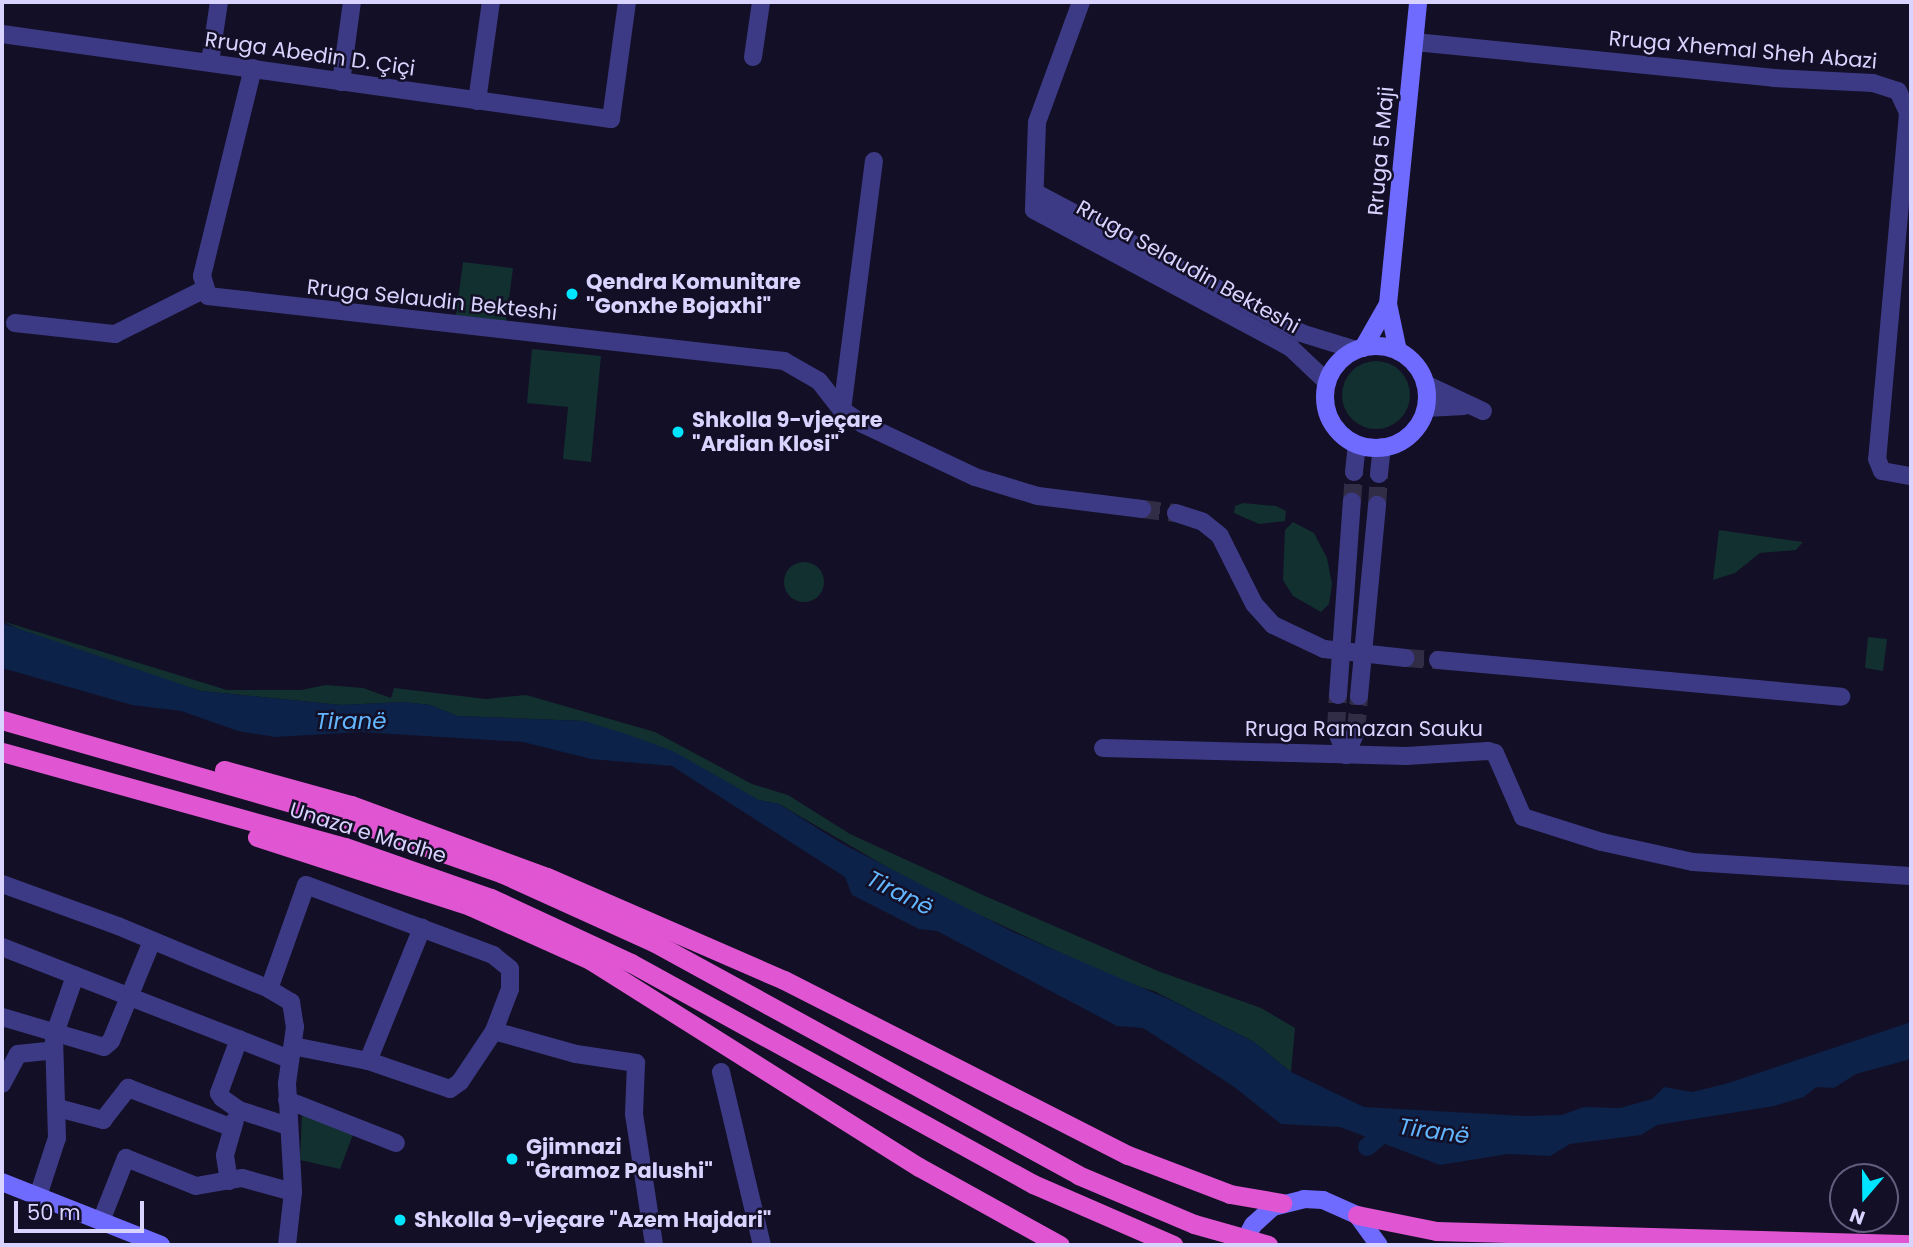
<!DOCTYPE html>
<meta charset="utf-8">
<style>
body{margin:0}
#map{position:relative;width:1913px;height:1247px;overflow:hidden;background:#130f26;font-family:Poppins,sans-serif}
div>[style]{position:absolute}
.green>*{inset:0;background:#12302f}
.round{border-radius:50%}
.water>*{inset:0;background:#0c2248}
.canal>*{height:18px;margin:-9px;padding:0 9px;transform-origin:9px;border-radius:9px;background:#0c2248}
.minor-tunnel>*{height:18px;margin-top:-9px;transform-origin:0;background:repeating-linear-gradient(90deg,#312d47 0 18px,transparent 0 27px)}
.minor>*{height:18px;margin:-9px;padding:0 9px;transform-origin:9px;border-radius:9px;background:#3d3a85}
.secondary>*{height:18px;margin:-9px;padding:0 9px;transform-origin:9px;border-radius:9px;background:#6f6bff}
.secondary>.ring{margin:-9px;padding:0;box-sizing:content-box;background:none;border:18px solid #6f6bff;border-radius:50%}
.trunk>*{height:19px;margin:-9.5px;padding:0 9.5px;transform-origin:9.5px;border-radius:9.5px;background:#e055d1}
.trunk-bridge>*{height:19px;margin:-9.5px;padding:0 9.5px;transform-origin:9.5px;border-radius:9.5px;background:#e055d1}
.dots>*{width:19px;height:19px;translate:-50% -50%;box-sizing:border-box;border:4px solid #130f26;border-radius:50%}
span{translate:-50% -50%;white-space:nowrap;text-align:center;line-height:1.15;-webkit-text-stroke:5px #130f26;paint-order:stroke}
.street-label{font-size:21px;color:#d9d4ff}
.poi-label{font-size:21px;color:#d9d4ff;font-weight:700}
.left{translate:0 -50%;text-align:left}
.water-label{font-size:23px;color:#62b6ff;font-style:italic}
.frame{position:absolute;inset:0;border:4px solid #d9d4ff;pointer-events:none}
.north{position:absolute;left:1829px;top:1163px;width:70px;height:70px;box-sizing:border-box;background:#130f26;border:2px solid #625e7d;border-radius:50%;rotate:200deg;font-size:19px;font-weight:700;line-height:28px;text-align:center;color:#d9d4ff}
.north::after{content:'';display:block;margin:auto;width:24px;height:32px;background:#00e5ff;clip-path:polygon(50% 0,100% 100%,50% 72%,0 100%)}
.scale{position:absolute;left:14px;top:1201px;width:130px;height:32px;box-sizing:border-box;border:4px solid #d9d4ff;border-top:0;padding-left:9px;font-size:21px;line-height:24px;white-space:nowrap;color:#d9d4ff;-webkit-text-stroke:5px #130f26;paint-order:stroke}
</style>
<div id="map">
<div class="green">
<div style="clip-path:polygon(463px 262px,513px 268px,506px 322px,456px 315px)"></div>
<div style="clip-path:polygon(532px 349px,601px 356px,591px 462px,563px 459px,568px 407px,527px 403px)"></div>
<div class="round" style="left:1342px;top:361px;width:68px;height:68px"></div>
<div style="clip-path:polygon(1243px 503px,1276px 506px,1286px 511px,1285px 521px,1259px 524px,1234px 513px,1235px 506px)"></div>
<div style="clip-path:polygon(1293px 522px,1314px 533px,1327px 558px,1332px 584px,1329px 604px,1321px 612px,1293px 596px,1283px 580px,1285px 530px)"></div>
<div style="clip-path:polygon(1719px 530px,1803px 542px,1796px 550px,1760px 553px,1735px 573px,1713px 580px)"></div>
<div class="round" style="left:784px;top:562px;width:40px;height:40px"></div>
<div style="clip-path:polygon(2px 621px,227px 690px,301px 690px,326px 685px,363px 688px,391px 698px,394px 688px,486px 699px,526px 695px,655px 732px,752px 784px,788px 795px,850px 834px,985px 896px,1158px 971px,1261px 1008px,1295px 1028px,1291px 1072px,1254px 1042px,1154px 991px,1126px 983px,928px 891px,779px 804px,759px 800px,584px 721px,457px 716px,430px 705px,404px 702px,341px 705px,201px 691px,44px 641px)"></div>
<div style="clip-path:polygon(1868px 637px,1887px 639px,1883px 671px,1865px 668px)"></div>
<div style="clip-path:polygon(302px 1113px,354px 1132px,340px 1169px,300px 1160px)"></div>
</div>
<div class="water">
<div style="clip-path:polygon(2px 623px,201px 691px,341px 705px,404px 702px,430px 705px,458px 716px,584px 721px,626px 734px,673px 751px,759px 800px,779px 804px,841px 843px,1013px 932px,1173px 1001px,1254px 1042px,1291px 1072px,1364px 1107px,1524px 1116px,1562px 1115px,1584px 1107px,1620px 1108px,1652px 1099px,1664px 1087px,1692px 1092px,1725px 1084px,1911px 1022px,1911px 1059px,1856px 1074px,1834px 1088px,1816px 1087px,1804px 1097px,1774px 1106px,1657px 1125px,1641px 1135px,1570px 1144px,1550px 1156px,1508px 1154px,1440px 1165px,1340px 1127px,1281px 1124px,1233px 1086px,1143px 1028px,1117px 1026px,937px 931px,919px 929px,852px 895px,845px 877px,672px 766px,591px 759px,523px 742px,360px 732px,275px 737px,238px 731px,181px 711px,132px 705px,2px 668px)"></div>
</div>
<div class="canal">
<div style="left:1367px;top:1147px;width:31px;rotate:-40deg"></div>
</div>
<div class="minor-tunnel">
<div style="left:1352px;top:502px;width:30px;rotate:-86deg"></div>
<div style="left:1377px;top:505px;width:31px;rotate:-86deg"></div>
<div style="left:1142px;top:509px;width:34px;rotate:7deg"></div>
<div style="left:1406px;top:658px;width:32px;rotate:4deg"></div>
<div style="left:1336px;top:730px;width:35px;rotate:-87deg"></div>
<div style="left:1356px;top:732px;width:36px;rotate:-85deg"></div>
</div>
<div class="minor">
<div style="left:1081px;top:2px;width:128px;rotate:110.1deg"></div>
<div style="left:1037px;top:122px;width:88px;rotate:92deg"></div>
<div style="left:1034px;top:210px;width:292px;rotate:28.2deg"></div>
<div style="left:1291px;top:348px;width:50px;rotate:43.4deg"></div>
<div style="left:2px;top:34px;width:615px;rotate:7.95deg"></div>
<div style="left:611px;top:119px;width:118px;rotate:-82.2deg"></div>
<div style="left:1415px;top:42px;width:361px;rotate:5.7deg"></div>
<div style="left:1774px;top:78px;width:99px;rotate:2.9deg"></div>
<div style="left:1873px;top:83px;width:26px;rotate:18deg"></div>
<div style="left:1898px;top:91px;width:23px;rotate:65deg"></div>
<div style="left:1908px;top:112px;width:13px;rotate:94deg"></div>
<div style="left:1907px;top:125px;width:335px;rotate:95.1deg"></div>
<div style="left:1877px;top:459px;width:13px;rotate:67deg"></div>
<div style="left:1882px;top:471px;width:29px;rotate:10deg"></div>
<div style="left:753px;top:57px;width:56px;rotate:-81.7deg"></div>
<div style="left:210px;top:62px;width:61px;rotate:-81.5deg"></div>
<div style="left:253px;top:68px;width:214px;rotate:103.8deg"></div>
<div style="left:202px;top:276px;width:21px;rotate:73deg"></div>
<div style="left:208px;top:296px;width:580px;rotate:6.44deg"></div>
<div style="left:784px;top:361px;width:40px;rotate:29.7deg"></div>
<div style="left:819px;top:381px;width:37px;rotate:52deg"></div>
<div style="left:842px;top:410px;width:25px;rotate:34deg"></div>
<div style="left:863px;top:424px;width:124px;rotate:25.3deg"></div>
<div style="left:975px;top:477px;width:66px;rotate:16.8deg"></div>
<div style="left:1038px;top:496px;width:105px;rotate:7.1deg"></div>
<div style="left:341px;top:82px;width:81px;rotate:-82.2deg"></div>
<div style="left:477px;top:101px;width:100px;rotate:-82deg"></div>
<div style="left:1036px;top:193px;width:300px;rotate:27.8deg"></div>
<div style="left:1301px;top:333px;width:58px;rotate:17.2deg"></div>
<div style="left:15px;top:323px;width:101px;rotate:6.3deg"></div>
<div style="left:115px;top:334px;width:98px;rotate:-26.6deg"></div>
<div style="left:1425px;top:384px;width:64px;rotate:25deg"></div>
<div style="left:1426px;top:408px;width:38px;rotate:-3deg"></div>
<div style="left:842px;top:410px;width:251px;rotate:-82.7deg"></div>
<div style="left:1354px;top:472px;width:28px;rotate:-84deg"></div>
<div style="left:1379px;top:474px;width:27px;rotate:-84deg"></div>
<div style="left:1176px;top:513px;width:28px;rotate:18deg"></div>
<div style="left:1203px;top:522px;width:22px;rotate:39deg"></div>
<div style="left:1220px;top:536px;width:76px;rotate:63.4deg"></div>
<div style="left:1254px;top:604px;width:28px;rotate:48deg"></div>
<div style="left:1273px;top:625px;width:56px;rotate:25.2deg"></div>
<div style="left:1324px;top:649px;width:82px;rotate:6.3deg"></div>
<div style="left:1438px;top:660px;width:405px;rotate:5.2deg"></div>
<div style="left:1338px;top:695px;width:194px;rotate:-85.9deg"></div>
<div style="left:1359px;top:696px;width:192px;rotate:-84.6deg"></div>
<div style="left:1336px;top:730px;width:27px;rotate:68deg"></div>
<div style="left:1346px;top:755px;width:25px;rotate:-67deg"></div>
<div style="left:1103px;top:748px;width:303px;rotate:1.5deg"></div>
<div style="left:1406px;top:756px;width:82px;rotate:-3.5deg"></div>
<div style="left:1488px;top:751px;width:7px;rotate:16deg"></div>
<div style="left:1495px;top:753px;width:70px;rotate:66.4deg"></div>
<div style="left:1523px;top:817px;width:83px;rotate:17.6deg"></div>
<div style="left:1602px;top:842px;width:93px;rotate:12.4deg"></div>
<div style="left:1693px;top:862px;width:218px;rotate:3.7deg"></div>
<div style="left:2px;top:884px;width:123px;rotate:19.9deg"></div>
<div style="left:118px;top:926px;width:164px;rotate:22.6deg"></div>
<div style="left:269px;top:989px;width:26px;rotate:31deg"></div>
<div style="left:291px;top:1002px;width:25px;rotate:81deg"></div>
<div style="left:295px;top:1027px;width:57px;rotate:98.1deg"></div>
<div style="left:287px;top:1083px;width:109px;rotate:86.8deg"></div>
<div style="left:293px;top:1192px;width:53px;rotate:96.5deg"></div>
<div style="left:2px;top:947px;width:309px;rotate:21.3deg"></div>
<div style="left:269px;top:989px;width:110px;rotate:-70.4deg"></div>
<div style="left:306px;top:885px;width:200px;rotate:20.5deg"></div>
<div style="left:493px;top:955px;width:22px;rotate:39deg"></div>
<div style="left:510px;top:969px;width:20px;rotate:90deg"></div>
<div style="left:510px;top:989px;width:45px;rotate:110.9deg"></div>
<div style="left:494px;top:1031px;width:61px;rotate:123.7deg"></div>
<div style="left:460px;top:1082px;width:12px;rotate:145deg"></div>
<div style="left:450px;top:1089px;width:87px;rotate:-161.1deg"></div>
<div style="left:368px;top:1061px;width:76px;rotate:-168.7deg"></div>
<div style="left:2px;top:1017px;width:106px;rotate:16.4deg"></div>
<div style="left:104px;top:1047px;width:9px;rotate:-41deg"></div>
<div style="left:111px;top:1041px;width:108px;rotate:-67.7deg"></div>
<div style="left:494px;top:1031px;width:85px;rotate:15.7deg"></div>
<div style="left:576px;top:1054px;width:61px;rotate:8.5deg"></div>
<div style="left:636px;top:1063px;width:51px;rotate:92.2deg"></div>
<div style="left:634px;top:1114px;width:133px;rotate:81.3deg"></div>
<div style="left:239px;top:1039px;width:58px;rotate:110.3deg"></div>
<div style="left:219px;top:1093px;width:6px;rotate:59deg"></div>
<div style="left:222px;top:1098px;width:21px;rotate:35deg"></div>
<div style="left:239px;top:1110px;width:52px;rotate:18.1deg"></div>
<div style="left:368px;top:1061px;width:144px;rotate:-67.9deg"></div>
<div style="left:721px;top:1072px;width:178px;rotate:76.7deg"></div>
<div style="left:2px;top:1084px;width:34px;rotate:-62deg"></div>
<div style="left:18px;top:1054px;width:36px;rotate:-6deg"></div>
<div style="left:287px;top:1100px;width:117px;rotate:21.5deg"></div>
<div style="left:58px;top:1108px;width:47px;rotate:14.9deg"></div>
<div style="left:103px;top:1120px;width:41px;rotate:-52deg"></div>
<div style="left:128px;top:1088px;width:112px;rotate:20.9deg"></div>
<div style="left:229px;top:1181px;width:26px;rotate:-99deg"></div>
<div style="left:225px;top:1155px;width:36px;rotate:-74deg"></div>
<div style="left:38px;top:1196px;width:61px;rotate:-71.9deg"></div>
<div style="left:57px;top:1138px;width:102px;rotate:-91.7deg"></div>
<div style="left:54px;top:1036px;width:64px;rotate:-70.7deg"></div>
<div style="left:101px;top:1221px;width:68px;rotate:-68.4deg"></div>
<div style="left:126px;top:1158px;width:75px;rotate:21.8deg"></div>
<div style="left:196px;top:1186px;width:47px;rotate:-9.9deg"></div>
<div style="left:242px;top:1178px;width:53px;rotate:15.4deg"></div>
</div>
<div class="secondary">
<div class="ring" style="left:1325px;top:346px;width:84px;height:84px"></div>
<div style="left:1363px;top:348px;width:51px;rotate:-60.4deg"></div>
<div style="left:1398px;top:351px;width:48px;rotate:-102deg"></div>
<div style="left:1388px;top:304px;width:303px;rotate:-84.3deg"></div>
<div style="left:2px;top:1182px;width:171px;rotate:21.6deg"></div>
<div style="left:1242px;top:1245px;width:23px;rotate:-61deg"></div>
<div style="left:1253px;top:1225px;width:27px;rotate:-42deg"></div>
<div style="left:1273px;top:1207px;width:32px;rotate:-14deg"></div>
<div style="left:1304px;top:1199px;width:19px;rotate:3deg"></div>
<div style="left:1323px;top:1200px;width:37px;rotate:24deg"></div>
<div style="left:1357px;top:1215px;width:37px;rotate:54deg"></div>
</div>
<div class="trunk">
<div style="left:2px;top:720px;width:353px;rotate:16deg"></div>
<div style="left:341px;top:817px;width:170px;rotate:19.3deg"></div>
<div style="left:501px;top:873px;width:169px;rotate:24.4deg"></div>
<div style="left:655px;top:943px;width:482px;rotate:28.7deg"></div>
<div style="left:1078px;top:1175px;width:126px;rotate:22.9deg"></div>
<div style="left:2px;top:752px;width:356px;rotate:15.5deg"></div>
<div style="left:345px;top:847px;width:155px;rotate:19.3deg"></div>
<div style="left:491px;top:898px;width:154px;rotate:24.9deg"></div>
<div style="left:631px;top:963px;width:459px;rotate:28.8deg"></div>
<div style="left:1033px;top:1184px;width:153px;rotate:23.5deg"></div>
<div style="left:224px;top:770px;width:132px;rotate:15.4deg"></div>
<div style="left:351px;top:805px;width:209px;rotate:20.2deg"></div>
<div style="left:547px;top:877px;width:258px;rotate:23.5deg"></div>
<div style="left:784px;top:980px;width:386px;rotate:27deg"></div>
<div style="left:1128px;top:1155px;width:109px;rotate:20.9deg"></div>
<div style="left:1230px;top:1194px;width:53px;rotate:9.8deg"></div>
<div style="left:257px;top:837px;width:224px;rotate:17.9deg"></div>
<div style="left:470px;top:906px;width:132px;rotate:24.2deg"></div>
<div style="left:590px;top:960px;width:389px;rotate:32.2deg"></div>
<div style="left:919px;top:1167px;width:161px;rotate:29deg"></div>
<div style="left:1357px;top:1215px;width:81px;rotate:11.4deg"></div>
<div style="left:1436px;top:1231px;width:475px;rotate:1.6deg"></div>
</div>
<div class="trunk-bridge">
<div style="left:1194px;top:1224px;width:77px;rotate:15.8deg"></div>
</div>
<div class="dots">
<div style="left:572px;top:294px;background:#00e5ff"></div>
<div style="left:678px;top:432px;background:#00e5ff"></div>
<div style="left:512px;top:1159px;background:#00e5ff"></div>
<div style="left:400px;top:1220px;background:#00e5ff"></div>
</div>
<div class="street-label">
<span style="left:1743px;top:50px;rotate:5deg">Rruga Xhemal Sheh Abazi</span>
<span style="left:310px;top:54px;rotate:8deg">Rruga Abedin D. Çiçi</span>
<span style="left:1381px;top:151px;rotate:-85deg">Rruga 5 Maji</span>
<span style="left:1188px;top:267px;rotate:29deg">Rruga Selaudin Bekteshi</span>
<span style="left:432px;top:300px;rotate:6deg">Rruga Selaudin Bekteshi</span>
<span style="left:1364px;top:729px">Rruga Ramazan Sauku</span>
<span style="left:368px;top:833px;rotate:17deg">Unaza e Madhe</span>
</div>
<div class="poi-label">
<span class="left" style="left:586px;top:294px">Qendra Komunitare<br>"Gonxhe Bojaxhi"</span>
<span class="left" style="left:692px;top:432px">Shkolla 9-vjeçare<br>"Ardian Klosi"</span>
<span class="left" style="left:526px;top:1159px">Gjimnazi<br>"Gramoz Palushi"</span>
<span class="left" style="left:414px;top:1220px">Shkolla 9-vjeçare "Azem Hajdari"</span>
</div>
<div class="water-label">
<span style="left:351px;top:721px">Tiranë</span>
<span style="left:900px;top:893px;rotate:27deg">Tiranë</span>
<span style="left:1434px;top:1131px;rotate:8deg">Tiranë</span>
</div>
<div class="frame"></div>
<div class="north">N</div>
<div class="scale">50 m</div>
</div>
